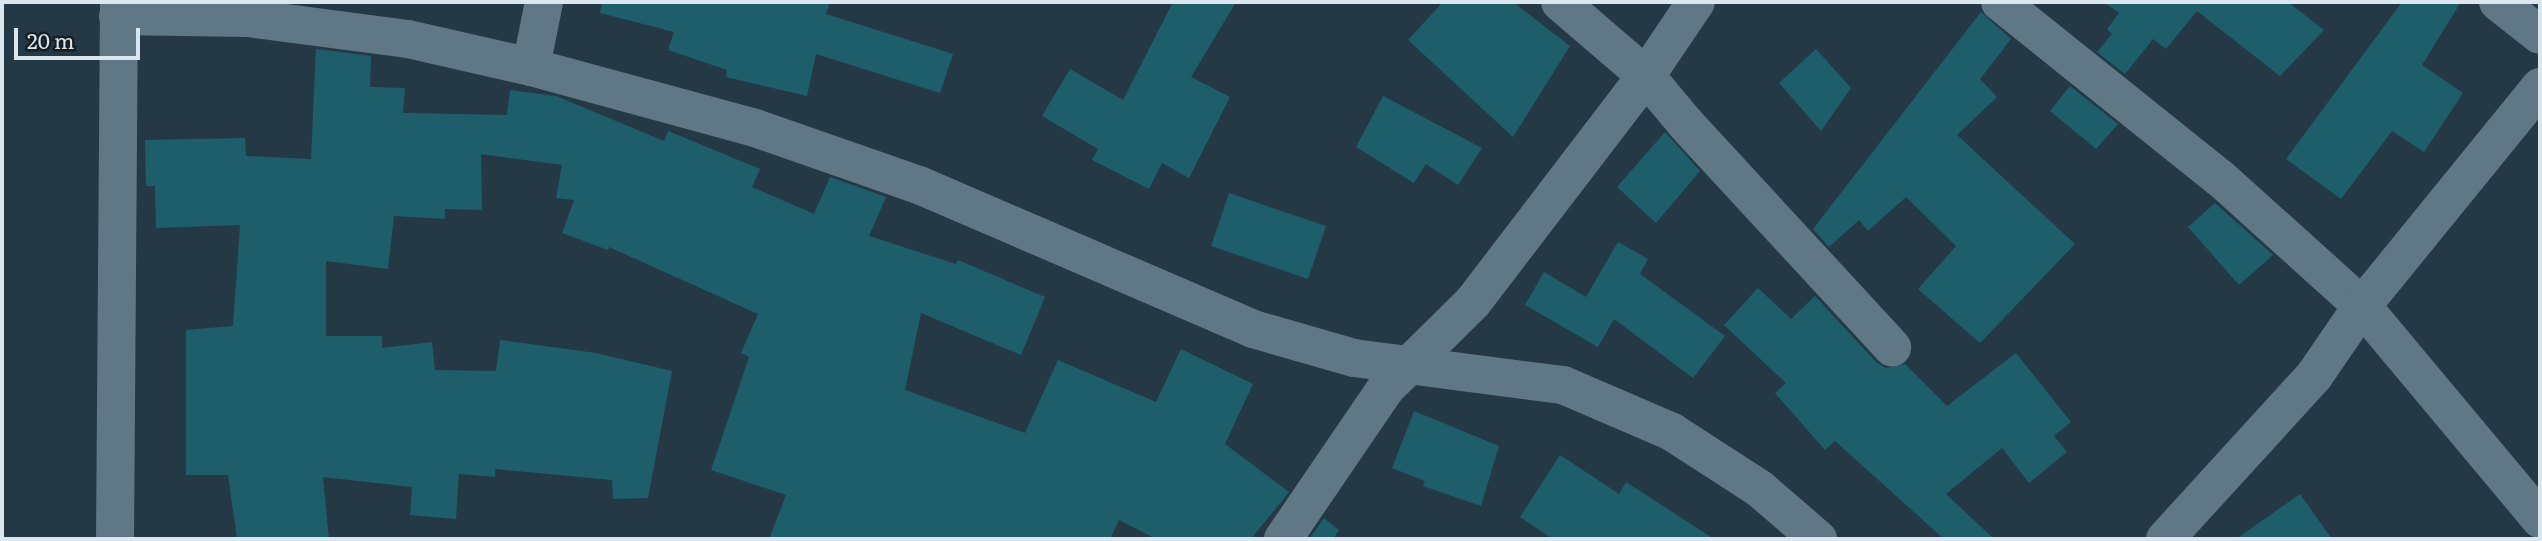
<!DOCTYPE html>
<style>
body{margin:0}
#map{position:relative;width:2542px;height:541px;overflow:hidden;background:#243945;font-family:Literata,serif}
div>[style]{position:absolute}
.building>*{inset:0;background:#1e5e6b}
.minor>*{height:38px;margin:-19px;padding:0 19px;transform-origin:19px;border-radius:19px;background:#607785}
.tertiary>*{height:38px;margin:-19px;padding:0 19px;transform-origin:19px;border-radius:19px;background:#607785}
span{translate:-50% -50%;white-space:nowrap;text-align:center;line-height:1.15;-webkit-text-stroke:5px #161f25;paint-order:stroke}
.frame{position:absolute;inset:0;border:4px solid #dae7ef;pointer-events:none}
.scale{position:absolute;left:14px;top:28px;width:126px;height:32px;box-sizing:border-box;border:4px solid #dae7ef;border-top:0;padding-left:9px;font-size:21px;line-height:24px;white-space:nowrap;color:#dae7ef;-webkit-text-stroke:5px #161f25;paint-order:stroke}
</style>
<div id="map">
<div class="building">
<div style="clip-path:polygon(602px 2px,830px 2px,826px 14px,953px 54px,940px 93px,816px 54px,807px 96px,726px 77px,727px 70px,668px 50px,674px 32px,600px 13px)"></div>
<div style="clip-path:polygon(1173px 2px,1236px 2px,1191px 77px,1230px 97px,1189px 178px,1162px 163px,1149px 189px,1092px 160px,1098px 149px,1042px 116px,1070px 69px,1123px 100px)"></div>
<div style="clip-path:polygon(1443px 2px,1513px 2px,1570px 46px,1513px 137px,1408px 40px)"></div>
<div style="clip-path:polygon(2104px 2px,2288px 2px,2324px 30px,2280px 76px,2197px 11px,2166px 49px,2153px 39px,2125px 74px,2097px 52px,2112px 34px,2107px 29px,2119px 13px)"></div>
<div style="clip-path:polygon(2402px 2px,2461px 2px,2422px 65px,2463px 93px,2424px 152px,2392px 131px,2341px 199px,2286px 159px)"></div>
<div style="clip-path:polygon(1981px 12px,2011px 39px,1980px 79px,1997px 97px,1957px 135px,2075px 244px,1980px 343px,1918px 289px,1956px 246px,1906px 197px,1868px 231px,1859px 220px,1829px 247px,1813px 229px)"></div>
<div style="clip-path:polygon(316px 49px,371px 56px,370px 87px,405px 88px,403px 113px,507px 115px,510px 90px,556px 96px,664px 141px,668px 131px,760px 169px,752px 187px,814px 214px,830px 177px,886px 197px,869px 236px,956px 264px,958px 260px,1045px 297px,1021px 355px,921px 313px,905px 390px,1025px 433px,1058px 360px,1156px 402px,1181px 349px,1253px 384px,1225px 444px,1289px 492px,1251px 539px,1156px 539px,1119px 520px,1110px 539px,769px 539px,786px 495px,711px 470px,749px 357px,741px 353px,758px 314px,609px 247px,608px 250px,562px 233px,574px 200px,556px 198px,562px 165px,481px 154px,482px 210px,445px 209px,445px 219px,394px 216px,388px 269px,326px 261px,326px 336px,382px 336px,382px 348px,432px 342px,435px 370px,496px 371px,500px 340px,596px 353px,672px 371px,648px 498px,613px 499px,612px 480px,495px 469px,495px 477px,459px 474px,456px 519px,410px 515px,412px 487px,323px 477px,329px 539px,237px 539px,228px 475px,186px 475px,186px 330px,233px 326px,240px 225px,156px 228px,155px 186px,146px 186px,145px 140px,245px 138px,246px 156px,311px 159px)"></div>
<div style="clip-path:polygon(1816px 49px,1851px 88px,1821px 131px,1779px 83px)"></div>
<div style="clip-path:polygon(2070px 86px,2118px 124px,2096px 149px,2050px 111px)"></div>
<div style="clip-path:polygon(1383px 96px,1482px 148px,1458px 185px,1426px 164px,1414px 183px,1356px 147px)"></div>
<div style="clip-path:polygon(1665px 132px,1700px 171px,1656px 223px,1617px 187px)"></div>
<div style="clip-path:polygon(1229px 193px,1326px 226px,1308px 279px,1211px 246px)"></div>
<div style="clip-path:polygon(2215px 203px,2273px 255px,2239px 285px,2188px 227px)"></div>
<div style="clip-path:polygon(1618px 242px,1648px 259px,1640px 274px,1725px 336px,1693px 378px,1614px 319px,1598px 347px,1525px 305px,1544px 272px,1586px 297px)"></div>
<div style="clip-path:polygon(1758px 288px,1791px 319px,1815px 296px,1876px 362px,1886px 368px,1905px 364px,1947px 406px,2016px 353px,2071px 422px,2054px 436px,2067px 452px,2029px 483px,2002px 448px,1946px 494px,1994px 539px,1944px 539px,1835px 441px,1825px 450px,1775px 393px,1786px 383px,1724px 325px)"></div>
<div style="clip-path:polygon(1414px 411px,1499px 446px,1481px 506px,1423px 486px,1425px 481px,1392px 468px)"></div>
<div style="clip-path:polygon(1560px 455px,1619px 494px,1626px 482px,1714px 539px,1553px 539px,1520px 517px)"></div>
<div style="clip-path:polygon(2300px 494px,2332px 539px,2236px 539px)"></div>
<div style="clip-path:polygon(1324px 518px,1339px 530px,1333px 539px,1310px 538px)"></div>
</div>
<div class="minor">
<div style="left:1560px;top:2px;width:113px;rotate:40.7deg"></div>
<div style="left:1646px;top:76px;width:62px;rotate:50.2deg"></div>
<div style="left:1686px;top:124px;width:304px;rotate:47.3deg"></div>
<div style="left:2000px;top:2px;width:282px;rotate:38.7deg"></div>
<div style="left:2220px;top:178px;width:191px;rotate:42deg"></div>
<div style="left:2362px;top:306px;width:85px;rotate:124.4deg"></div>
<div style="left:2314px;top:376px;width:221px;rotate:132.4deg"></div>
<div style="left:2498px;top:2px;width:53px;rotate:38.2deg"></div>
<div style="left:118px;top:16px;width:130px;rotate:0.9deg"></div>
<div style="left:248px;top:18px;width:161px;rotate:7.5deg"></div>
<div style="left:408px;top:39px;width:126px;rotate:12.8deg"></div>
<div style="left:531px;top:67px;width:232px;rotate:15.2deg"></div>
<div style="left:755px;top:128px;width:174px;rotate:19.2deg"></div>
<div style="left:919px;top:185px;width:364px;rotate:23.3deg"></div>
<div style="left:1253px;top:329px;width:105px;rotate:16deg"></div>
<div style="left:1354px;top:358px;width:211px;rotate:7.4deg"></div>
<div style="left:1563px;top:385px;width:119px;rotate:23.3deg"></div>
<div style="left:1672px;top:432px;width:105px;rotate:32.9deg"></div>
<div style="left:1760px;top:489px;width:77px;rotate:40.8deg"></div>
<div style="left:531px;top:67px;width:66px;rotate:-78.7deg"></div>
<div style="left:2540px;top:87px;width:282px;rotate:129.1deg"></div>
<div style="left:2362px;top:306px;width:278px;rotate:50.1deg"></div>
<div style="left:1283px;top:539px;width:183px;rotate:-55.7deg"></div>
<div style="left:1386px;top:388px;width:122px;rotate:-44.7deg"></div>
<div style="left:1473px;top:302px;width:285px;rotate:-52.6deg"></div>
<div style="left:1646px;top:76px;width:89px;rotate:-56deg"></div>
</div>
<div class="tertiary">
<div style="left:115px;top:539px;width:537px;rotate:-89.57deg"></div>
</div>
<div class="frame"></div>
<div class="scale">20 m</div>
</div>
